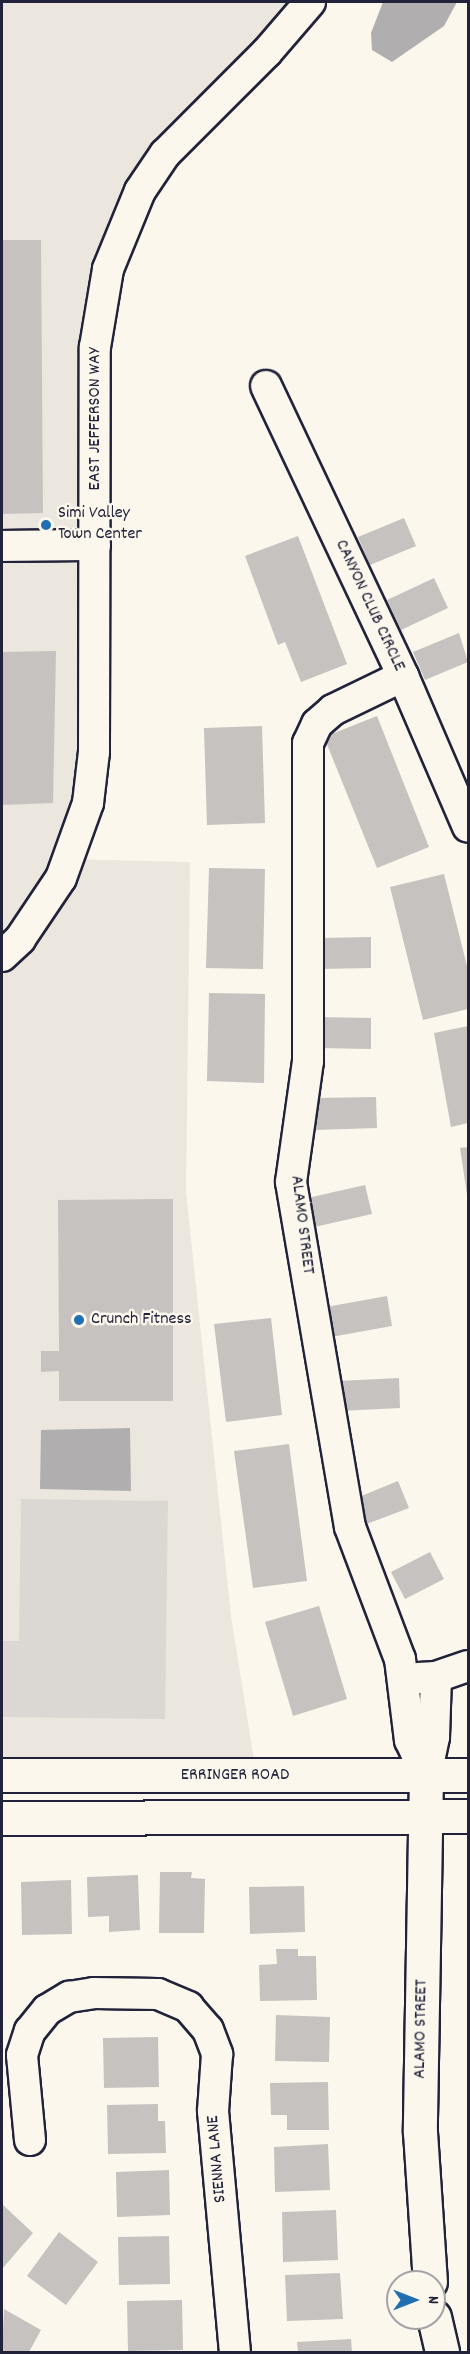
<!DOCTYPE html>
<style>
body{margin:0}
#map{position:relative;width:470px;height:2354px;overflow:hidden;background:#fbf7ec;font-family:Dekko,sans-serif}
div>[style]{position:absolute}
.built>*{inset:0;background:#ebe7df}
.green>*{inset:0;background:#dbd8d3}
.water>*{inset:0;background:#b1aeb0}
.building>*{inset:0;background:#c6c2c0}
.roads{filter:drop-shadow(2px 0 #22223b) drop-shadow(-2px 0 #22223b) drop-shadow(0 2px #22223b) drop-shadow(0 -2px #22223b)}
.minor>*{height:30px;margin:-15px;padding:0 15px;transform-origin:15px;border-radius:15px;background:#fbf7ec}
.major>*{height:33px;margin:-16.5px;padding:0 16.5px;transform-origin:16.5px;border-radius:16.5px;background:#fbf7ec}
.dots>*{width:16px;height:16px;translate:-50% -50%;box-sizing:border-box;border:3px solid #fbf7ec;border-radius:50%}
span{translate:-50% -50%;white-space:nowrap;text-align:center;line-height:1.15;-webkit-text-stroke:5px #fbf7ec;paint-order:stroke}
.street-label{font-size:18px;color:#22223b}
.poi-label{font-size:18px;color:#22223b}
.left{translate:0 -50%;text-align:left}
.frame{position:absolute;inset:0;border:3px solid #22223b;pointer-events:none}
.north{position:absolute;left:386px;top:2270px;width:60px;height:60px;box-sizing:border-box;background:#fbf7ec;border:2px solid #a4a2a5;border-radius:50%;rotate:90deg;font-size:16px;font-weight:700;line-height:24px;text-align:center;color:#22223b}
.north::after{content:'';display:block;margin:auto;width:21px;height:27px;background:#1f6fb2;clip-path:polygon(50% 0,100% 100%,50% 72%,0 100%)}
</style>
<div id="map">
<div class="built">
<div style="clip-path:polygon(2px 2px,299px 2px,189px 114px,91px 306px,88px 744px,59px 859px,190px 862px,186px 1192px,231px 1616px,254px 1760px,2px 1763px)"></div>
</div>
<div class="green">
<div style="clip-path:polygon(21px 1499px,168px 1501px,165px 1719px,2px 1717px,2px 1641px,19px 1641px)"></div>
</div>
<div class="water">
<div style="clip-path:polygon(383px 2px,457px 2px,444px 26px,392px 62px,372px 50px,371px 33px)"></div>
<div style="clip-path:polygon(130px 1428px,131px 1491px,40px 1489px,41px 1430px)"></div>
</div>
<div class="building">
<div style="clip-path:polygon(2px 240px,41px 240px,43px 513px,2px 514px)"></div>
<div style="clip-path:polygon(404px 518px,416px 546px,370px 565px,358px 537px)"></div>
<div style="clip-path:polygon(298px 536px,347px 664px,301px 682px,285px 642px,278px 645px,245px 556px)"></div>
<div style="clip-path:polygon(434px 578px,448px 608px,401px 630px,387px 600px)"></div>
<div style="clip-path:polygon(459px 633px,468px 662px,425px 680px,413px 652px)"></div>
<div style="clip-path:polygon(56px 651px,53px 803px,2px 805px,2px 652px)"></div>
<div style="clip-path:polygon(377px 716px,429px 847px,377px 868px,324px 737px)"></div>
<div style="clip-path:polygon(262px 726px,265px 823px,207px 825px,204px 728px)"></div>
<div style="clip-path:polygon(209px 868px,265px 869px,263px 969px,206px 968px)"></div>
<div style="clip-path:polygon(444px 874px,468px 970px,468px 1009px,423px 1020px,390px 887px)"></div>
<div style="clip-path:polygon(371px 937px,371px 968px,319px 969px,319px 938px)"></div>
<div style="clip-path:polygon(209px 993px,265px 994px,264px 1083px,207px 1081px)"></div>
<div style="clip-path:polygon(318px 1017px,371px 1018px,371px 1049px,318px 1048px)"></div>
<div style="clip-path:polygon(468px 1026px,468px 1123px,451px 1127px,434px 1033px)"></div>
<div style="clip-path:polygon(376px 1097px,377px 1128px,314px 1130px,314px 1098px)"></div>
<div style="clip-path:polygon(468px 1147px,468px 1194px,467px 1195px,460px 1148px)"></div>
<div style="clip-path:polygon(365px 1185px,372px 1214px,310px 1228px,303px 1199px)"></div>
<div style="clip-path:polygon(173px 1199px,173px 1401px,59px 1401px,59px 1371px,41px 1372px,41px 1351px,59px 1351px,58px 1200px)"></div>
<div style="clip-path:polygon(387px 1296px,392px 1326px,331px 1337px,326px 1307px)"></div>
<div style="clip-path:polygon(271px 1318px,282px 1415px,226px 1422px,214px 1324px)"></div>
<div style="clip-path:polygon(399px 1378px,400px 1408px,339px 1411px,338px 1381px)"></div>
<div style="clip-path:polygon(289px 1444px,307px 1581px,253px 1588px,234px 1451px)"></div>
<div style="clip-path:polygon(398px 1481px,409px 1508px,364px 1525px,354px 1499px)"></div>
<div style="clip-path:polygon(430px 1552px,444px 1579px,405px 1599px,391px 1572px)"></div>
<div style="clip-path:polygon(319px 1606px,347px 1699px,293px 1716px,265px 1622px)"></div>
<div style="clip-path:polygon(160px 1872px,192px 1872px,191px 1878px,205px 1879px,204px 1933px,159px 1933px)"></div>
<div style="clip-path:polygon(138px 1875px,140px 1930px,109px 1932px,109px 1916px,88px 1917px,87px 1877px)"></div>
<div style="clip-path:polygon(71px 1880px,72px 1934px,22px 1935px,21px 1882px)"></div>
<div style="clip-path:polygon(304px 1886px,305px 1932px,250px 1934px,249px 1887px)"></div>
<div style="clip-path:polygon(276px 1949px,298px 1949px,298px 1956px,316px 1956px,317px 2000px,260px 2001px,259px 1965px,277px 1964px)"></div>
<div style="clip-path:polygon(276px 2015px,330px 2017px,329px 2062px,275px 2061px)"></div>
<div style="clip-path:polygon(158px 2037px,159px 2087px,104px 2088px,103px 2038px)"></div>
<div style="clip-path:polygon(328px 2082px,329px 2130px,287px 2130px,287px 2115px,271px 2115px,270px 2083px)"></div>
<div style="clip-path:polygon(158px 2104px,158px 2121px,165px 2121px,166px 2153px,108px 2154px,107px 2105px)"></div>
<div style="clip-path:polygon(328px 2144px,330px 2190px,275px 2192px,274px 2147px)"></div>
<div style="clip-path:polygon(169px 2170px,170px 2215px,117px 2217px,116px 2172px)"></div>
<div style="clip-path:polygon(2px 2204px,33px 2233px,2px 2269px)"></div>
<div style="clip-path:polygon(336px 2210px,338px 2260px,283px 2262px,282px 2212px)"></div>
<div style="clip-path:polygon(59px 2232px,98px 2262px,66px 2305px,27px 2276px)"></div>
<div style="clip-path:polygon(169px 2236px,170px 2284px,119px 2285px,118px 2237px)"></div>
<div style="clip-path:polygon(340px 2273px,343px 2319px,287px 2321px,285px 2275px)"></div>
<div style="clip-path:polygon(182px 2300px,183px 2350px,128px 2351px,127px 2301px)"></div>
<div style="clip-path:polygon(4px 2309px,41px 2330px,29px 2352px,2px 2352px)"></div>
<div style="clip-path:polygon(351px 2339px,352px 2352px,298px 2352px,297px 2342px)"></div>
</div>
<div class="roads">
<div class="minor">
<div style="left:266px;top:386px;width:321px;rotate:64.7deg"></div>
<div style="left:403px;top:676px;width:164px;rotate:66.7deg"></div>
<div style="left:2px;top:546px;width:93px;rotate:-0.6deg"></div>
<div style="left:403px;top:676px;width:78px;rotate:154.1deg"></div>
<div style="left:333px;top:710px;width:21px;rotate:139deg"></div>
<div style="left:317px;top:724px;width:21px;rotate:115deg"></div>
<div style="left:308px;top:743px;width:318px;rotate:90deg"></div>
<div style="left:308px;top:1061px;width:122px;rotate:98deg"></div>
<div style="left:291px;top:1182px;width:350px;rotate:80.3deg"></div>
<div style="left:350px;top:1527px;width:141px;rotate:69.3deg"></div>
<div style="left:400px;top:1659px;width:82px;rotate:83deg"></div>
<div style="left:410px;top:1740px;width:38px;rotate:65deg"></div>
<div style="left:2px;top:956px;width:25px;rotate:-43deg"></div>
<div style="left:20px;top:939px;width:73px;rotate:-56.1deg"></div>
<div style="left:61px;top:878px;width:80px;rotate:-70.2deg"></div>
<div style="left:88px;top:803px;width:51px;rotate:-83.3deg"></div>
<div style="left:94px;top:752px;width:405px;rotate:-89.9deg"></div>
<div style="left:95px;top:347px;width:79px;rotate:-80.5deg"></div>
<div style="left:108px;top:269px;width:84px;rotate:-67.7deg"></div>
<div style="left:140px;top:191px;width:45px;rotate:-56deg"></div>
<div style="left:165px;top:154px;width:144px;rotate:-45deg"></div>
<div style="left:267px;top:52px;width:66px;rotate:-49.3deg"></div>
<div style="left:418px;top:1678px;width:18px;rotate:-3deg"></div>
<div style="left:436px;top:1677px;width:34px;rotate:-19deg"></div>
<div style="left:426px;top:1775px;width:39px;rotate:-78deg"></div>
<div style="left:434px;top:1737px;width:60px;rotate:-88.1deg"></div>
<div style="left:30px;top:2140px;width:85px;rotate:-95.4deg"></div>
<div style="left:22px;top:2055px;width:25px;rotate:-72deg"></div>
<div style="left:30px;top:2031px;width:27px;rotate:-51deg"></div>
<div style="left:47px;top:2010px;width:26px;rotate:-31deg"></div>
<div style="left:69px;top:1997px;width:25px;rotate:-9deg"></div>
<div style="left:94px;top:1993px;width:64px;rotate:0.9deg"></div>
<div style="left:158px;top:1994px;width:33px;rotate:23deg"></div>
<div style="left:188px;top:2007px;width:30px;rotate:49deg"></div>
<div style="left:208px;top:2030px;width:26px;rotate:69deg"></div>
<div style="left:217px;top:2054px;width:57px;rotate:94deg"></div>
<div style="left:213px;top:2111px;width:242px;rotate:84.8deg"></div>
</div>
<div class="major">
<div style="left:2px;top:1775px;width:466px"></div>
<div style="left:426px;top:1775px;width:357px;rotate:91deg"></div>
<div style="left:420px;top:2132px;width:150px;rotate:86.2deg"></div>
<div style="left:2px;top:1818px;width:466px;rotate:-0.2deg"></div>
<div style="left:434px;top:2317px;width:36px;rotate:77deg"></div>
</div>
</div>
<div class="dots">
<div style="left:46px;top:525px;background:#1f6fb2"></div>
<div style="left:79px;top:1320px;background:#1f6fb2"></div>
</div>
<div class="street-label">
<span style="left:96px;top:419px;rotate:-90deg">EAST JEFFERSON WAY</span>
<span style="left:369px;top:606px;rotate:65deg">CANYON CLUB CIRCLE</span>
<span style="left:301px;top:1225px;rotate:83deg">ALAMO STREET</span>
<span style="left:235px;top:1776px">ERRINGER ROAD</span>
<span style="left:422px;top:2029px;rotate:-89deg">ALAMO STREET</span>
<span style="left:218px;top:2159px;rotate:-95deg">SIENNA LANE</span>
</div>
<div class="poi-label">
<span class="left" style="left:58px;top:525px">Simi Valley<br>Town Center</span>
<span class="left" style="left:91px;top:1320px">Crunch Fitness</span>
</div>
<div class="frame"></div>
<div class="north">N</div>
</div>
